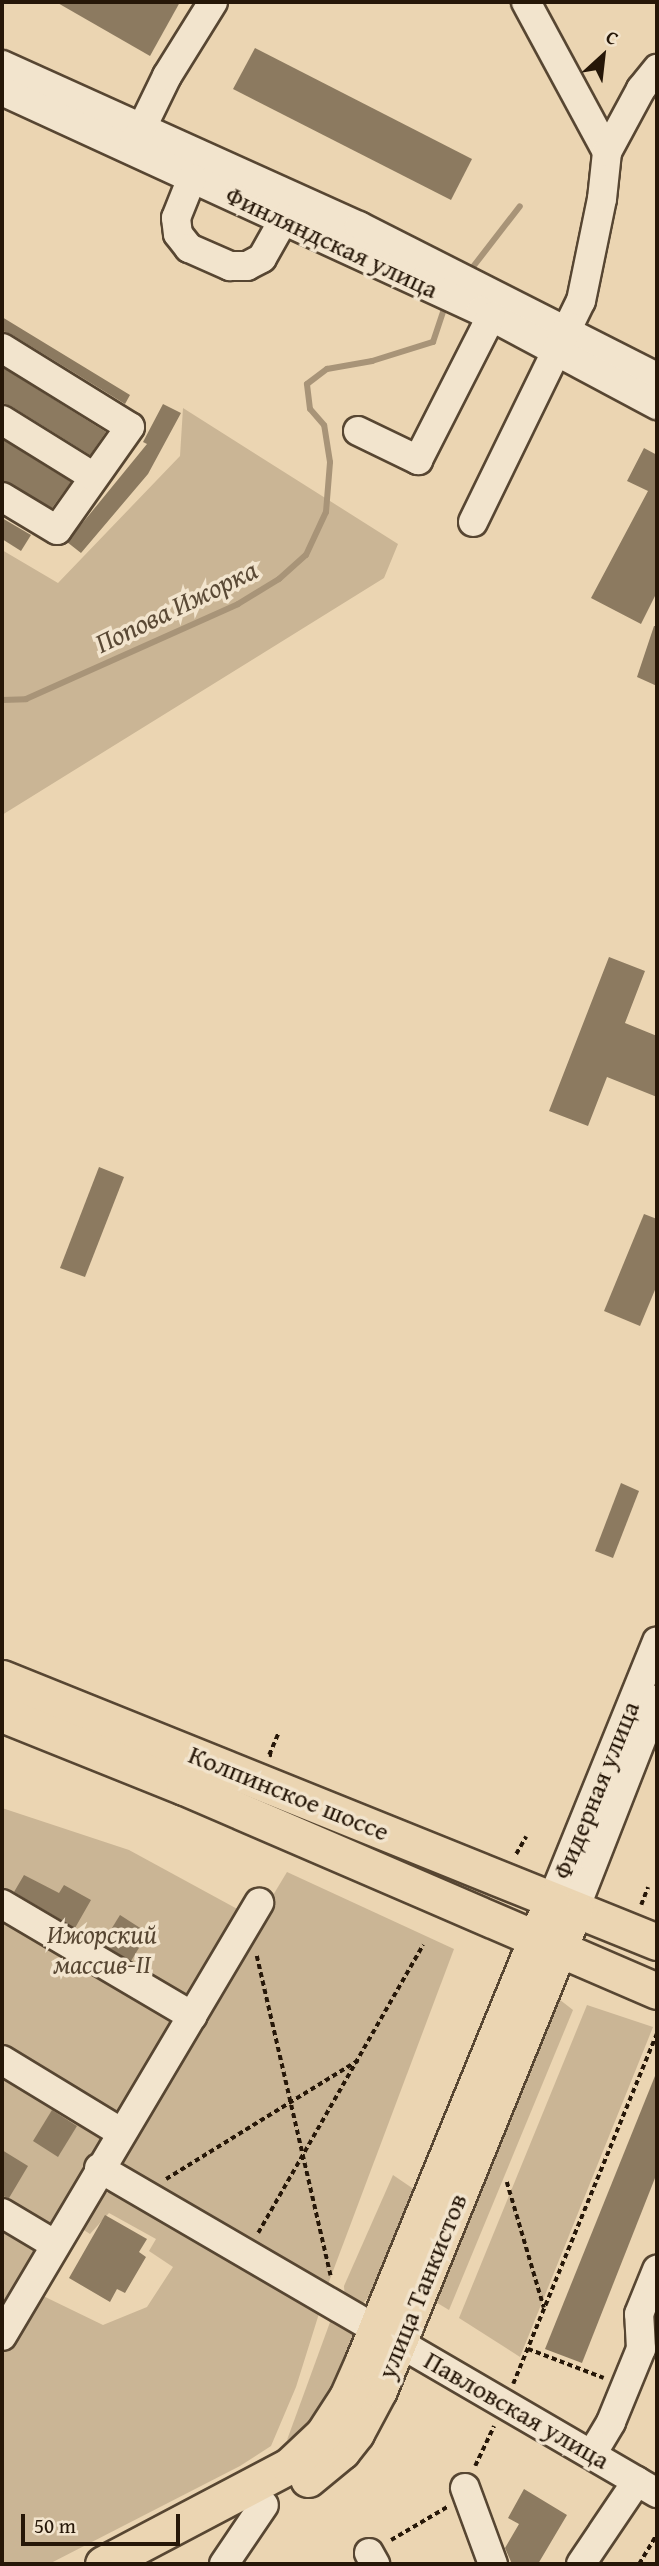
<!DOCTYPE html>
<meta charset="utf-8">
<style>
body{margin:0}
#map{position:relative;width:659px;height:2566px;overflow:hidden;background:#ebd5b2;font-family:"Gentium Book Plus",serif}
div>[style]{position:absolute}
.green>*{inset:0;background:#cab595}
.stream>*{height:6px;margin:-3px;padding:0 3px;transform-origin:3px;border-radius:3px;background:#a89478}
.building>*{inset:0;background:#8c7a60}
.path>*{height:3.5px;margin-top:-1.75px;transform-origin:0;background:repeating-linear-gradient(90deg,#261708 0 5px,transparent 0 8.5px)}
.roads{filter:drop-shadow(2px 0 #574632) drop-shadow(-2px 0 #574632) drop-shadow(0 2px #574632) drop-shadow(0 -2px #574632)}
.minor>*{height:28px;margin:-14px;padding:0 14px;transform-origin:14px;border-radius:14px;background:#f2e4cd}
.major>*{height:35px;margin:-17.5px;padding:0 17.5px;transform-origin:17.5px;border-radius:17.5px;background:#ebd5b2}
span{translate:-50% -50%;white-space:nowrap;text-align:center;line-height:1.15;-webkit-text-stroke:7px #f2e4cd;paint-order:stroke}
.street-label{font-size:26px;color:#261708}
.park-label{font-size:26px;color:#574632;font-style:italic}
.water-label{font-size:28px;color:#5a4935;font-style:italic}
.frame{position:absolute;inset:0;border:4px solid #261708;pointer-events:none}
.north{position:absolute;left:568px;top:21px;width:70px;height:70px;-webkit-text-stroke:5px #f2e4cd;paint-order:stroke;rotate:27deg;font-size:19px;font-weight:700;line-height:28px;text-align:center;color:#261708}
.north::after{content:'';display:block;margin:auto;width:24px;height:32px;background:#261708;clip-path:polygon(50% 0,100% 100%,50% 72%,0 100%)}
.scale{position:absolute;left:21px;top:2514px;width:159px;height:32px;box-sizing:border-box;border:4px solid #261708;border-top:0;padding-left:9px;font-size:21px;line-height:24px;white-space:nowrap;color:#261708;-webkit-text-stroke:5px #f2e4cd;paint-order:stroke}
</style>
<div id="map">
<div class="green">
<div style="clip-path:polygon(183px 408px,398px 544px,384px 578px,2px 815px,2px 550px,58px 583px,180px 456px)"></div>
<div style="clip-path:polygon(2px 1808px,129px 1850px,241px 1911px,2px 2321px)"></div>
<div style="clip-path:polygon(287px 1872px,454px 1949px,327px 2287px,112px 2162px)"></div>
<div style="clip-path:polygon(555px 1996px,573px 2010px,449px 2310px,429px 2298px)"></div>
<div style="clip-path:polygon(587px 2005px,653px 2027px,520px 2357px,459px 2318px)"></div>
<div style="clip-path:polygon(393px 2175px,415px 2190px,370px 2296px,361px 2305px,345px 2299px,344px 2286px)"></div>
<div style="clip-path:polygon(122px 2189px,322px 2304px,296px 2387px,271px 2446px,240px 2466px,49px 2564px,2px 2564px,2px 2352px,37px 2293px,103px 2325px,147px 2307px,173px 2267px,149px 2251px,156px 2239px,109px 2213px,90px 2234px,73px 2223px,90px 2197px)"></div>
<div style="clip-path:polygon(333px 2314px,361px 2329px,325px 2406px,305px 2428px,287px 2440px)"></div>
</div>
<div class="stream">
<div style="left:469px;top:272px;width:83px;rotate:-52.3deg"></div>
<div style="left:2px;top:700px;width:24px;rotate:-2deg"></div>
<div style="left:26px;top:699px;width:232px;rotate:-24.1deg"></div>
<div style="left:238px;top:604px;width:48px;rotate:-31.4deg"></div>
<div style="left:279px;top:579px;width:36px;rotate:-42deg"></div>
<div style="left:306px;top:555px;width:47px;rotate:-65.1deg"></div>
<div style="left:326px;top:512px;width:50px;rotate:-85.4deg"></div>
<div style="left:330px;top:462px;width:37px;rotate:-99deg"></div>
<div style="left:324px;top:425px;width:21px;rotate:-131deg"></div>
<div style="left:310px;top:409px;width:25px;rotate:-97deg"></div>
<div style="left:307px;top:384px;width:25px;rotate:-37deg"></div>
<div style="left:327px;top:369px;width:46px;rotate:-10.1deg"></div>
<div style="left:372px;top:361px;width:64px;rotate:-17.3deg"></div>
<div style="left:433px;top:342px;width:41px;rotate:-71.6deg"></div>
</div>
<div class="building">
<div style="clip-path:polygon(56px 2px,180px 2px,150px 56px)"></div>
<div style="clip-path:polygon(255px 48px,472px 159px,451px 200px,233px 89px)"></div>
<div style="clip-path:polygon(2px 317px,130px 395px,125px 404px,11px 334px,2px 331px)"></div>
<div style="clip-path:polygon(2px 367px,106px 432px,90px 455px,11px 406px,2px 403px)"></div>
<div style="clip-path:polygon(163px 404px,181px 413px,148px 474px,81px 553px,67px 542px,147px 444px,143px 442px)"></div>
<div style="clip-path:polygon(2px 439px,71px 482px,52px 508px,2px 480px)"></div>
<div style="clip-path:polygon(644px 448px,657px 455px,657px 592px,641px 624px,591px 598px,648px 491px,627px 481px)"></div>
<div style="clip-path:polygon(2px 518px,31px 535px,21px 551px,2px 539px)"></div>
<div style="clip-path:polygon(654px 626px,657px 626px,657px 686px,637px 677px)"></div>
<div style="clip-path:polygon(609px 957px,645px 971px,625px 1023px,657px 1036px,657px 1097px,607px 1077px,588px 1126px,549px 1111px)"></div>
<div style="clip-path:polygon(99px 1167px,124px 1177px,85px 1277px,60px 1268px)"></div>
<div style="clip-path:polygon(644px 1214px,657px 1219px,657px 1285px,640px 1326px,604px 1311px)"></div>
<div style="clip-path:polygon(621px 1483px,639px 1491px,613px 1558px,595px 1551px)"></div>
<div style="clip-path:polygon(24px 1875px,59px 1893px,64px 1885px,91px 1900px,75px 1928px,14px 1892px)"></div>
<div style="clip-path:polygon(120px 1915px,148px 1933px,131px 1961px,102px 1944px)"></div>
<div style="clip-path:polygon(657px 2071px,657px 2173px,582px 2363px,545px 2349px)"></div>
<div style="clip-path:polygon(52px 2110px,77px 2126px,58px 2157px,33px 2141px)"></div>
<div style="clip-path:polygon(2px 2150px,28px 2166px,9px 2198px,2px 2196px)"></div>
<div style="clip-path:polygon(105px 2215px,147px 2239px,139px 2252px,146px 2257px,125px 2293px,117px 2289px,110px 2302px,69px 2278px)"></div>
<div style="clip-path:polygon(524px 2489px,567px 2515px,538px 2564px,512px 2564px,505px 2548px,519px 2524px,508px 2518px)"></div>
</div>
<div class="path">
<div style="left:272px;top:1756px;width:3px;rotate:-162deg"></div>
<div style="left:269px;top:1755px;width:23px;rotate:-67deg"></div>
<div style="left:516px;top:1854px;width:20px;rotate:-60deg"></div>
<div style="left:641px;top:1905px;width:19px;rotate:-69deg"></div>
<div style="left:257px;top:1956px;width:328px;rotate:77deg"></div>
<div style="left:166px;top:2179px;width:227px;rotate:-31.7deg"></div>
<div style="left:507px;top:2182px;width:131px;rotate:73.6deg"></div>
<div style="left:258px;top:2233px;width:332px;rotate:-60.2deg"></div>
<div style="left:528px;top:2349px;width:81px;rotate:20.9deg"></div>
<div style="left:513px;top:2384px;width:379px;rotate:-67.7deg"></div>
<div style="left:475px;top:2466px;width:44px;rotate:-64.6deg"></div>
<div style="left:391px;top:2540px;width:65px;rotate:-30.5deg"></div>
<div style="left:639px;top:2564px;width:35px;rotate:-59deg"></div>
</div>
<div class="roads">
<div class="minor">
<div style="left:526px;top:2px;width:170px;rotate:61.6deg"></div>
<div style="left:2px;top:65px;width:392px;rotate:24.3deg"></div>
<div style="left:359px;top:226px;width:334px;rotate:26.9deg"></div>
<div style="left:2px;top:91px;width:527px;rotate:24.67deg"></div>
<div style="left:481px;top:311px;width:200px;rotate:28.1deg"></div>
<div style="left:133px;top:146px;width:78px;rotate:-64.1deg"></div>
<div style="left:167px;top:76px;width:87px;rotate:-58.1deg"></div>
<div style="left:192px;top:178px;width:43px;rotate:111.8deg"></div>
<div style="left:176px;top:218px;width:16px;rotate:83deg"></div>
<div style="left:178px;top:234px;width:18px;rotate:52deg"></div>
<div style="left:189px;top:248px;width:45px;rotate:23.7deg"></div>
<div style="left:230px;top:266px;width:17px"></div>
<div style="left:247px;top:266px;width:17px;rotate:-28deg"></div>
<div style="left:262px;top:258px;width:45px;rotate:-60.6deg"></div>
<div style="left:2px;top:348px;width:150px;rotate:31.7deg"></div>
<div style="left:130px;top:427px;width:126px;rotate:125.3deg"></div>
<div style="left:57px;top:530px;width:64px;rotate:-149deg"></div>
<div style="left:2px;top:420px;width:108px;rotate:31.8deg"></div>
<div style="left:358px;top:431px;width:67px;rotate:25.8deg"></div>
<div style="left:418px;top:460px;width:161px;rotate:-63deg"></div>
<div style="left:473px;top:522px;width:246px;rotate:-64deg"></div>
<div style="left:581px;top:301px;width:104px;rotate:-78.4deg"></div>
<div style="left:602px;top:199px;width:47px;rotate:-83.9deg"></div>
<div style="left:607px;top:152px;width:72px;rotate:-61.6deg"></div>
<div style="left:641px;top:89px;width:26px;rotate:-51deg"></div>
<div style="left:552px;top:1900px;width:279px;rotate:-67.9deg"></div>
<div style="left:2px;top:1904px;width:221px;rotate:30.5deg"></div>
<div style="left:575px;top:1909px;width:225px;rotate:-68.6deg"></div>
<div style="left:2px;top:2060px;width:140px;rotate:31.3deg"></div>
<div style="left:99px;top:2168px;width:646px;rotate:30.22deg"></div>
<div style="left:2px;top:2213px;width:61px;rotate:30.8deg"></div>
<div style="left:2px;top:2336px;width:504px;rotate:-59.31deg"></div>
<div style="left:592px;top:2454px;width:37px;rotate:-59deg"></div>
<div style="left:611px;top:2422px;width:79px;rotate:-67.7deg"></div>
<div style="left:641px;top:2349px;width:35px;rotate:-93deg"></div>
<div style="left:639px;top:2314px;width:48px;rotate:-67.8deg"></div>
<div style="left:465px;top:2488px;width:81px;rotate:69.8deg"></div>
<div style="left:369px;top:2553px;width:13px;rotate:61deg"></div>
<div style="left:224px;top:2564px;width:71px;rotate:-55.9deg"></div>
<div style="left:581px;top:2564px;width:100px;rotate:-56deg"></div>
</div>
<div class="major">
<div style="left:2px;top:1678px;width:706px;rotate:21.95deg"></div>
<div style="left:2px;top:1714px;width:196px;rotate:21.9deg"></div>
<div style="left:184px;top:1787px;width:515px;rotate:23.33deg"></div>
<div style="left:308px;top:2479px;width:44px;rotate:-39.5deg"></div>
<div style="left:342px;top:2451px;width:23px;rotate:-52deg"></div>
<div style="left:356px;top:2433px;width:49px;rotate:-61.9deg"></div>
<div style="left:379px;top:2390px;width:519px;rotate:-67.83deg"></div>
<div style="left:103px;top:2564px;width:210px;rotate:-27.8deg"></div>
<div style="left:289px;top:2466px;width:47px;rotate:-43.3deg"></div>
<div style="left:323px;top:2434px;width:44px;rotate:-57deg"></div>
<div style="left:347px;top:2397px;width:39px;rotate:-66deg"></div>
<div style="left:363px;top:2361px;width:498px;rotate:-67.7deg"></div>
</div>
</div>
<div class="street-label">
<span style="left:332px;top:242px;rotate:25deg">Финляндская улица</span>
<span style="left:596px;top:1790px;rotate:-68deg">Фидерная улица</span>
<span style="left:289px;top:1793px;rotate:22deg">Колпинское шоссе</span>
<span style="left:422px;top:2286px;rotate:-68deg">улица Танкистов</span>
<span style="left:517px;top:2410px;rotate:30deg">Павловская улица</span>
</div>
<div class="park-label">
<span style="left:102px;top:1949px">Ижорский<br>массив-II</span>
</div>
<div class="water-label">
<span style="left:176px;top:606px;rotate:-26deg">Попова Ижорка</span>
</div>
<div class="frame"></div>
<div class="north">С</div>
<div class="scale">50 m</div>
</div>
